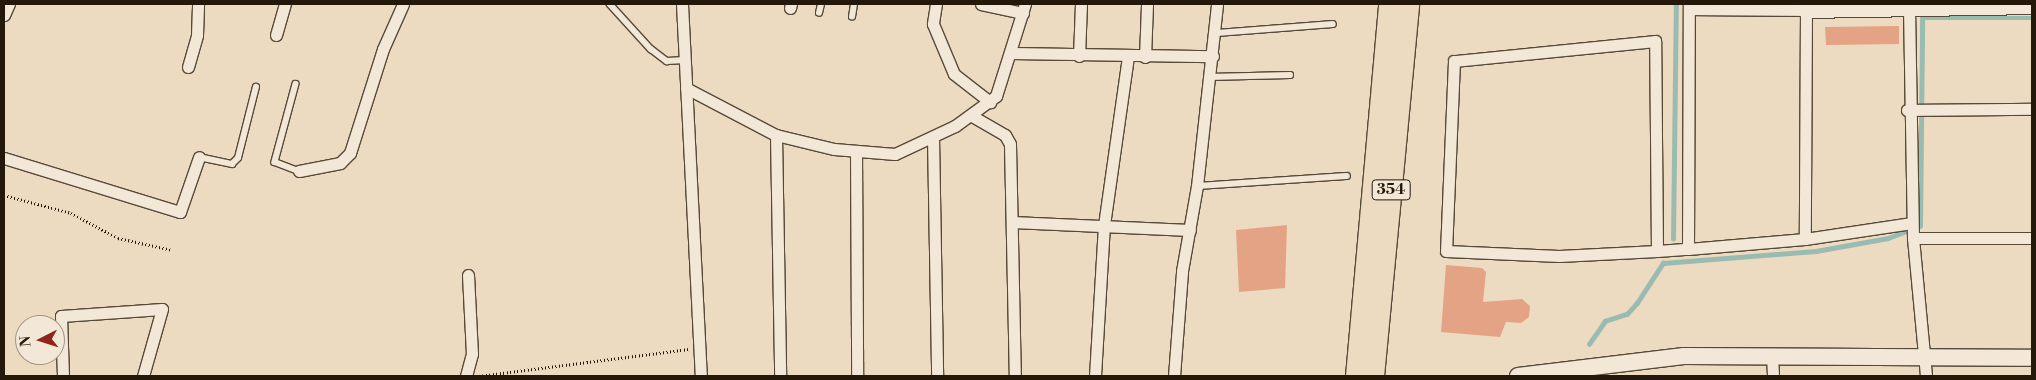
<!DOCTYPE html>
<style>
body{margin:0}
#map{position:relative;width:2036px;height:380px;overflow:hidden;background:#eddbc1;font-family:"Libre Bodoni",serif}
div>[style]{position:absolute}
.stream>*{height:4.5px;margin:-2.25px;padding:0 2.25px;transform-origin:2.25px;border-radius:2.25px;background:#99bbb1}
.building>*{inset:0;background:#e4a384}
.path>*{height:2.5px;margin-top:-1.25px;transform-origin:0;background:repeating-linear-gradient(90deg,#24180a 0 1px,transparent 0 3.5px)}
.roads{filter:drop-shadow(1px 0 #564938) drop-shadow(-1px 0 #564938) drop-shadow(0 1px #564938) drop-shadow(0 -1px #564938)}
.lane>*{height:5.5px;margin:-2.75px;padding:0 2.75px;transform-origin:2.75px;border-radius:2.75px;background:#f3e8d7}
.street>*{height:11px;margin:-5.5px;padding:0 5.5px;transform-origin:5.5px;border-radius:5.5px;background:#f3e8d7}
.secondary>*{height:16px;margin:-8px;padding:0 8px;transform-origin:8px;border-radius:8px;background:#f3e8d7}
.highway>*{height:21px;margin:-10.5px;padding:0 10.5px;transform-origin:10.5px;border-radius:10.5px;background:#eddbc1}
span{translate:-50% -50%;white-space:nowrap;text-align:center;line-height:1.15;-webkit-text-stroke:4px #f3e8d7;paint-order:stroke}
.shield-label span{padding:1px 4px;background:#f3e8d7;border:1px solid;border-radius:4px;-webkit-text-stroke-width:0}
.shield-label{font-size:15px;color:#24180a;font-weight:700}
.frame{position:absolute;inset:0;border:5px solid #24180a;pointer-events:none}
.north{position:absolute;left:15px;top:315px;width:50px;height:50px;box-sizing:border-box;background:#f3e8d7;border:1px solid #a09585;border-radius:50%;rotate:265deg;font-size:14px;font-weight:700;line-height:20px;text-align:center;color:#24180a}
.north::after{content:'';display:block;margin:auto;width:18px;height:22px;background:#8f2418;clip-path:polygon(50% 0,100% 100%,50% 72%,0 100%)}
</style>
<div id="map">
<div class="stream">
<div style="left:1673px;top:239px;width:235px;rotate:-89.3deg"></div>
<div style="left:1589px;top:344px;width:28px;rotate:-55deg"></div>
<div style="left:1605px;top:321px;width:23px;rotate:-18deg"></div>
<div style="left:1627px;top:314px;width:15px;rotate:-48deg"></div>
<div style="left:1637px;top:303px;width:48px;rotate:-57deg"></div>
<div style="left:1663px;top:263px;width:153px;rotate:-4.5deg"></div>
<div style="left:1816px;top:251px;width:73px;rotate:-10.2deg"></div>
<div style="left:1888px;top:238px;width:34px;rotate:-21deg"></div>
<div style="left:1920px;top:226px;width:208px;rotate:-89.4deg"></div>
<div style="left:1922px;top:18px;width:110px"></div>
</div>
<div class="building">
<div style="clip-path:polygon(1899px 26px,1899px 44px,1826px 45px,1825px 27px)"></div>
<div style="clip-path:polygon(1287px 225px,1285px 288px,1239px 292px,1236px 230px)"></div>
<div style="clip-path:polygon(1446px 265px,1482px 268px,1486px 272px,1483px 302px,1522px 299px,1530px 306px,1529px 317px,1521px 323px,1506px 322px,1500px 337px,1441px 332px)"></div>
</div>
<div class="path">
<div style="left:4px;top:195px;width:69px;rotate:15deg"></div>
<div style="left:71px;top:213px;width:53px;rotate:28deg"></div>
<div style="left:118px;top:238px;width:55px;rotate:12.5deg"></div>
<div style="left:479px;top:376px;width:212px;rotate:-7.3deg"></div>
</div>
<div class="roads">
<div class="lane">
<div style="left:610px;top:4px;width:61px;rotate:47.7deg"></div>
<div style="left:651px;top:49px;width:20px;rotate:37deg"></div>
<div style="left:667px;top:61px;width:18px;rotate:-3deg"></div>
<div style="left:819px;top:13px;width:9px;rotate:-77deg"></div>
<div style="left:852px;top:17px;width:13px;rotate:-81deg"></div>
<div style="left:1217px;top:33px;width:116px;rotate:-4.4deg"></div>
<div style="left:1209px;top:77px;width:81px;rotate:-1.4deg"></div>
<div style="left:296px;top:84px;width:81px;rotate:105.1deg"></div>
<div style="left:275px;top:162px;width:26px;rotate:21deg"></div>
<div style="left:199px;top:157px;width:34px;rotate:12deg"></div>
<div style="left:232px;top:164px;width:8px;rotate:-45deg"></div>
<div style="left:238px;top:158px;width:73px;rotate:-75.8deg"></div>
<div style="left:1197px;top:186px;width:150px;rotate:-3.8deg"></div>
</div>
<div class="street">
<div style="left:682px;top:4px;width:372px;rotate:87.1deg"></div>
<div style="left:936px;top:4px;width:20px;rotate:99deg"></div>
<div style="left:933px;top:24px;width:54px;rotate:67.2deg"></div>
<div style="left:954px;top:74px;width:46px;rotate:37.9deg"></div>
<div style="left:981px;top:4px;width:43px;rotate:12.1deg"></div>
<div style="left:790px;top:8px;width:4px;rotate:-76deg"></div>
<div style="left:1909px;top:8px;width:230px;rotate:89deg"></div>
<div style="left:1913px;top:238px;width:139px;rotate:84.6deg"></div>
<div style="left:1689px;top:9px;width:117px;rotate:0.5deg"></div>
<div style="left:1806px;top:10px;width:229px;rotate:90.3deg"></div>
<div style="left:4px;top:15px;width:12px;rotate:-66deg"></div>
<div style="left:276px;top:35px;width:32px;rotate:-74deg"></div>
<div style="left:1012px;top:53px;width:201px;rotate:0.9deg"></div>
<div style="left:1079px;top:56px;width:52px;rotate:-87.8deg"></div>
<div style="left:1145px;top:57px;width:53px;rotate:-87.8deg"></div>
<div style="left:188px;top:67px;width:33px;rotate:-74deg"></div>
<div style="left:197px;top:35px;width:31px;rotate:-88deg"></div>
<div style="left:686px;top:88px;width:102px;rotate:27.6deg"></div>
<div style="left:776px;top:135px;width:60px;rotate:13.6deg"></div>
<div style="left:834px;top:149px;width:61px;rotate:4.7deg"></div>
<div style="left:895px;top:154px;width:66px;rotate:-25deg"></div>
<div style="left:955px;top:126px;width:51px;rotate:-36.2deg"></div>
<div style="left:996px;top:96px;width:96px;rotate:-72.5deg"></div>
<div style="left:1907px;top:110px;width:125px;rotate:-0.5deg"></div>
<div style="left:972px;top:116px;width:38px;rotate:30deg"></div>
<div style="left:1005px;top:135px;width:10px;rotate:61deg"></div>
<div style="left:1010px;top:144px;width:232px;rotate:88.8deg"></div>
<div style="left:776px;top:135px;width:241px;rotate:89deg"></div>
<div style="left:933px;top:137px;width:239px;rotate:89deg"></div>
<div style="left:856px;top:151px;width:225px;rotate:89.7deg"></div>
<div style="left:4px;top:158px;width:184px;rotate:17.1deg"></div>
<div style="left:180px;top:212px;width:58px;rotate:-70.9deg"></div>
<div style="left:299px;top:171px;width:42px;rotate:-11deg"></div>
<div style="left:340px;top:163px;width:14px;rotate:-45deg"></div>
<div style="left:350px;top:153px;width:109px;rotate:-72.4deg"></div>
<div style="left:383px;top:49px;width:49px;rotate:-66deg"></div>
<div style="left:1012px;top:222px;width:178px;rotate:2.6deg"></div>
<div style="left:1913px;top:238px;width:119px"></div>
<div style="left:1688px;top:249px;width:245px;rotate:-89.8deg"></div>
<div style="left:1657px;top:251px;width:210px;rotate:-90.5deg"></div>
<div style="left:1655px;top:41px;width:202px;rotate:174.3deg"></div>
<div style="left:1454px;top:61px;width:190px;rotate:92.4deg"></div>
<div style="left:1446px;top:251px;width:113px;rotate:2.5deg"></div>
<div style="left:1559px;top:256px;width:98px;rotate:-2.9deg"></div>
<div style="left:1657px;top:251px;width:31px;rotate:-4deg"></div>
<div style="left:1688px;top:249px;width:117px;rotate:-4.9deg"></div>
<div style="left:1805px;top:239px;width:108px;rotate:-8.5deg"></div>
<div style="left:1772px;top:356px;width:20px;rotate:87deg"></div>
<div style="left:63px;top:376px;width:60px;rotate:-91.9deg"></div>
<div style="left:61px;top:316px;width:101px;rotate:-4deg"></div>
<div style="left:162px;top:309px;width:70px;rotate:105.8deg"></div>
<div style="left:466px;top:376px;width:23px;rotate:-75deg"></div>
<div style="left:472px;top:354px;width:79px;rotate:-92.9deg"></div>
<div style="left:1095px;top:376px;width:151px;rotate:-86.6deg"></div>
<div style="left:1104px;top:225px;width:170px;rotate:-81.9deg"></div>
<div style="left:1174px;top:376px;width:105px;rotate:-85.6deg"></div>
<div style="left:1182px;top:271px;width:86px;rotate:-80deg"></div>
<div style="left:1197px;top:186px;width:183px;rotate:-83.7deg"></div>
</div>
<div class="secondary">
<div style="left:1806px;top:4px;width:6px;rotate:90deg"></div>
<div style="left:1806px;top:10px;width:226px;rotate:-1deg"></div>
<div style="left:1518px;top:376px;width:167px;rotate:-6.9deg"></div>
<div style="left:1684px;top:356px;width:348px;rotate:0.3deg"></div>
</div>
<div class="highway">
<div style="left:1356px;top:376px;width:373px;rotate:-84.9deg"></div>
<div style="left:1373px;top:376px;width:374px;rotate:-84.6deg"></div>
</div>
</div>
<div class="shield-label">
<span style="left:1391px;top:190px">354</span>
</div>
<div class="frame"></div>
<div class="north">N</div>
</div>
